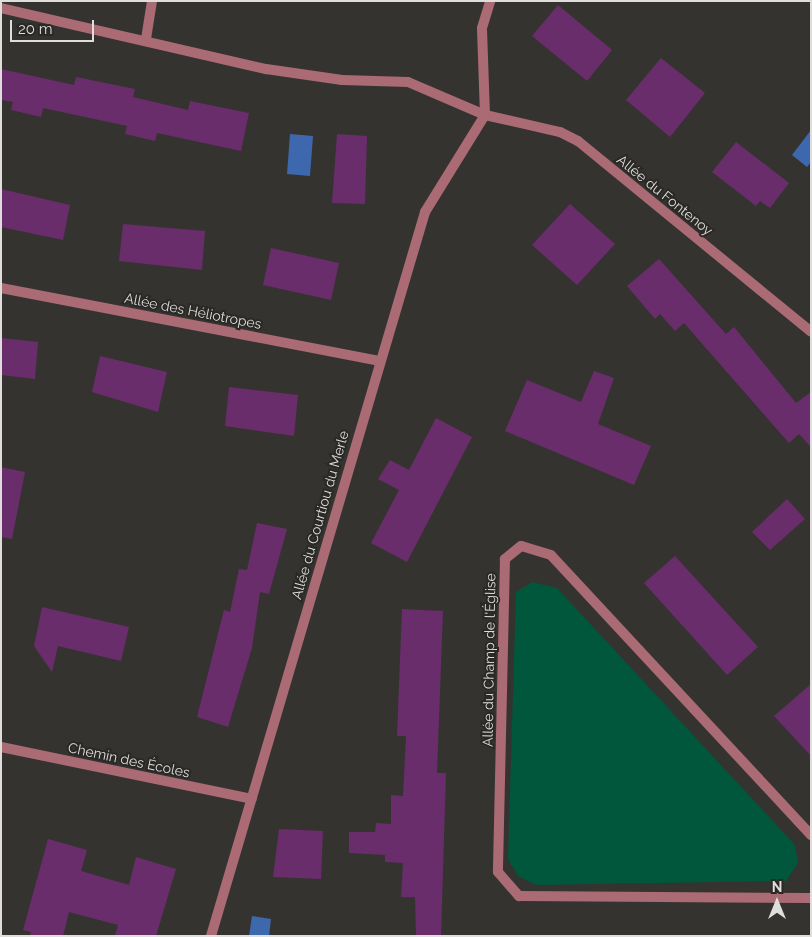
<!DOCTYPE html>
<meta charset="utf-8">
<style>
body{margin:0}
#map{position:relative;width:812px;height:937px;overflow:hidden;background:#353330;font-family:Raleway,sans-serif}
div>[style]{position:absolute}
.green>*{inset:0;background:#00573c}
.water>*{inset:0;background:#3e68ae}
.building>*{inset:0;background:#692d6b}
.minor>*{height:10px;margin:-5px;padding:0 5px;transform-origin:5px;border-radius:5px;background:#aa6b75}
span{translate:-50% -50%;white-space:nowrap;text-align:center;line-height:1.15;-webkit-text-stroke:4px #2b2926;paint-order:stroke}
.street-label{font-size:14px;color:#dfdedc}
.frame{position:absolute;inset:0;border:2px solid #dfdedc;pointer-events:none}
.north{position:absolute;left:752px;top:877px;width:50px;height:50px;-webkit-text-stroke:4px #2b2926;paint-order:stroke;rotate:0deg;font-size:14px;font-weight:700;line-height:20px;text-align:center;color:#dfdedc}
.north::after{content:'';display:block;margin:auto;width:18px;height:22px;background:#dfdedc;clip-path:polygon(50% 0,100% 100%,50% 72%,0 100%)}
.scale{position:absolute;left:10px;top:20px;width:84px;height:22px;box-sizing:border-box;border:2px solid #dfdedc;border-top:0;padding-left:6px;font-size:15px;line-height:18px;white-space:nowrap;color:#dfdedc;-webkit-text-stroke:4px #2b2926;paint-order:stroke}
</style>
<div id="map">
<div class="green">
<div style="clip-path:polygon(532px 582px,557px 588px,795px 845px,798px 863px,786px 881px,536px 885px,518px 876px,508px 859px,516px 592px)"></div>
</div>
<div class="water">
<div style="clip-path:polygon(811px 130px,811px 162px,807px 167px,792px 155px)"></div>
<div style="clip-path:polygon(290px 134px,313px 136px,310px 176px,287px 174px)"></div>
<div style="clip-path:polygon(252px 916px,271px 919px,269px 936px,249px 936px)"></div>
</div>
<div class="building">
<div style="clip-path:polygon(558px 5px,612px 50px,587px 81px,532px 36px)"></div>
<div style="clip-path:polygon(661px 58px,705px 93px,670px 137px,626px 100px)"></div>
<div style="clip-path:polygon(1px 69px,74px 85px,76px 77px,135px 89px,133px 97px,188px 110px,190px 101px,249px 113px,241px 151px,157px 133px,155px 141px,125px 134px,127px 126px,43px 108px,41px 117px,11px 110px,13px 102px,1px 100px)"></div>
<div style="clip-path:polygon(337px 134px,367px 136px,365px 204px,332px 203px)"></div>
<div style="clip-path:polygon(736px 142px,789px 183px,770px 208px,760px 201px,756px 206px,712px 172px)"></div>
<div style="clip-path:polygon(1px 189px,70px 205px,63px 240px,1px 227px)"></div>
<div style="clip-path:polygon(570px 204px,615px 244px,577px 285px,532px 245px)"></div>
<div style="clip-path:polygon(123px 224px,205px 231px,202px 270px,119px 261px)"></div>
<div style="clip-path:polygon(271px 248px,339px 263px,331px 300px,263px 285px)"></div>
<div style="clip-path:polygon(659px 259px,726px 334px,734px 327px,796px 403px,811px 392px,811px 447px,799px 434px,789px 443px,684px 323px,675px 331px,660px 314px,655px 319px,627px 286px)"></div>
<div style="clip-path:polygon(1px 338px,38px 342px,35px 379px,1px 375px)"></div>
<div style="clip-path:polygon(100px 356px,167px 372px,158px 412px,92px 392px)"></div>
<div style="clip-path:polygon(594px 371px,614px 378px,598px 424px,651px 446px,634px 485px,505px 431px,527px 380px,581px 402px)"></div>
<div style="clip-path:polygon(229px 387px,298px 395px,294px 436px,225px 426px)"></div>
<div style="clip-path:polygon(436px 418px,472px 437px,407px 562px,371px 543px,399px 490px,378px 479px,390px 460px,409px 470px)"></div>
<div style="clip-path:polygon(1px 467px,25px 472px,12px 539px,1px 537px)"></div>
<div style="clip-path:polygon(787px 499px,805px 519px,770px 550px,752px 532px)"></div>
<div style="clip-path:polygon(257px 523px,287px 529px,269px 594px,260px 592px,252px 648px,228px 727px,197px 717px,224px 610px,230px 612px,239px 569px,247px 570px)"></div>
<div style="clip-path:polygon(675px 556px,758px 647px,727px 675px,644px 583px)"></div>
<div style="clip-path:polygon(42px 607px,129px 627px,121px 661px,58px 646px,52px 672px,34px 646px)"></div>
<div style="clip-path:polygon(402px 609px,443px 611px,437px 773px,446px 773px,441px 936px,416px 936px,415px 897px,401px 897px,403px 863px,385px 862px,385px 855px,349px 853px,349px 832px,375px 832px,376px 823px,391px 824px,391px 795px,403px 796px,406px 736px,397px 736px)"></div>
<div style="clip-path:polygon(811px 684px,811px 756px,774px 716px)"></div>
<div style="clip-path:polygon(279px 829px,323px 831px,321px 879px,273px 877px)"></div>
<div style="clip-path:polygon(48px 839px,87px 850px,81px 871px,129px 885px,136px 857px,176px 869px,156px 936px,115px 936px,118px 925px,69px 912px,63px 936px,30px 936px,31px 932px,23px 930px)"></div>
</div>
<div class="minor">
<div style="left:1px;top:8px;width:272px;rotate:13deg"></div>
<div style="left:266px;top:69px;width:77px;rotate:8.2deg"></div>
<div style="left:342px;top:80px;width:66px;rotate:1.7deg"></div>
<div style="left:408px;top:82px;width:84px;rotate:23.2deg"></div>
<div style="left:485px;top:115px;width:77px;rotate:12.8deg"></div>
<div style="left:560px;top:132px;width:20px;rotate:27deg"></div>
<div style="left:578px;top:141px;width:301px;rotate:39.3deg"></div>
<div style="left:146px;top:39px;width:38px;rotate:-81deg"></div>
<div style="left:485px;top:115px;width:87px;rotate:-92deg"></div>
<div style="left:482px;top:28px;width:28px;rotate:-73deg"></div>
<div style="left:1px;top:288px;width:385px;rotate:10.9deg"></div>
<div style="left:1px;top:747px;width:256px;rotate:11.7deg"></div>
<div style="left:811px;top:835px;width:382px;rotate:-132.9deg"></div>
<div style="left:551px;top:555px;width:31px;rotate:-163deg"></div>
<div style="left:521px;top:546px;width:21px;rotate:141deg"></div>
<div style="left:505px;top:559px;width:313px;rotate:91.3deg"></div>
<div style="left:498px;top:872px;width:32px;rotate:49deg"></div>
<div style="left:519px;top:896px;width:292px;rotate:0.4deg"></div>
<div style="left:211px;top:936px;width:755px;rotate:-73.53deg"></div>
<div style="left:425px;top:212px;width:114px;rotate:-58.3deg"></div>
</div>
<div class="street-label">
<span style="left:665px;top:195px;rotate:39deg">Allée du Fontenoy</span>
<span style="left:193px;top:311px;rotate:11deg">Allée des Héliotropes</span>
<span style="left:320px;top:515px;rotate:-74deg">Allée du Courtiou du Merle</span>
<span style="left:489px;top:660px;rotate:-89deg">Allée du Champ de l'Église</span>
<span style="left:129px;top:760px;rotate:12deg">Chemin des Écoles</span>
</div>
<div class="frame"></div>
<div class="north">N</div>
<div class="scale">20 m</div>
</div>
